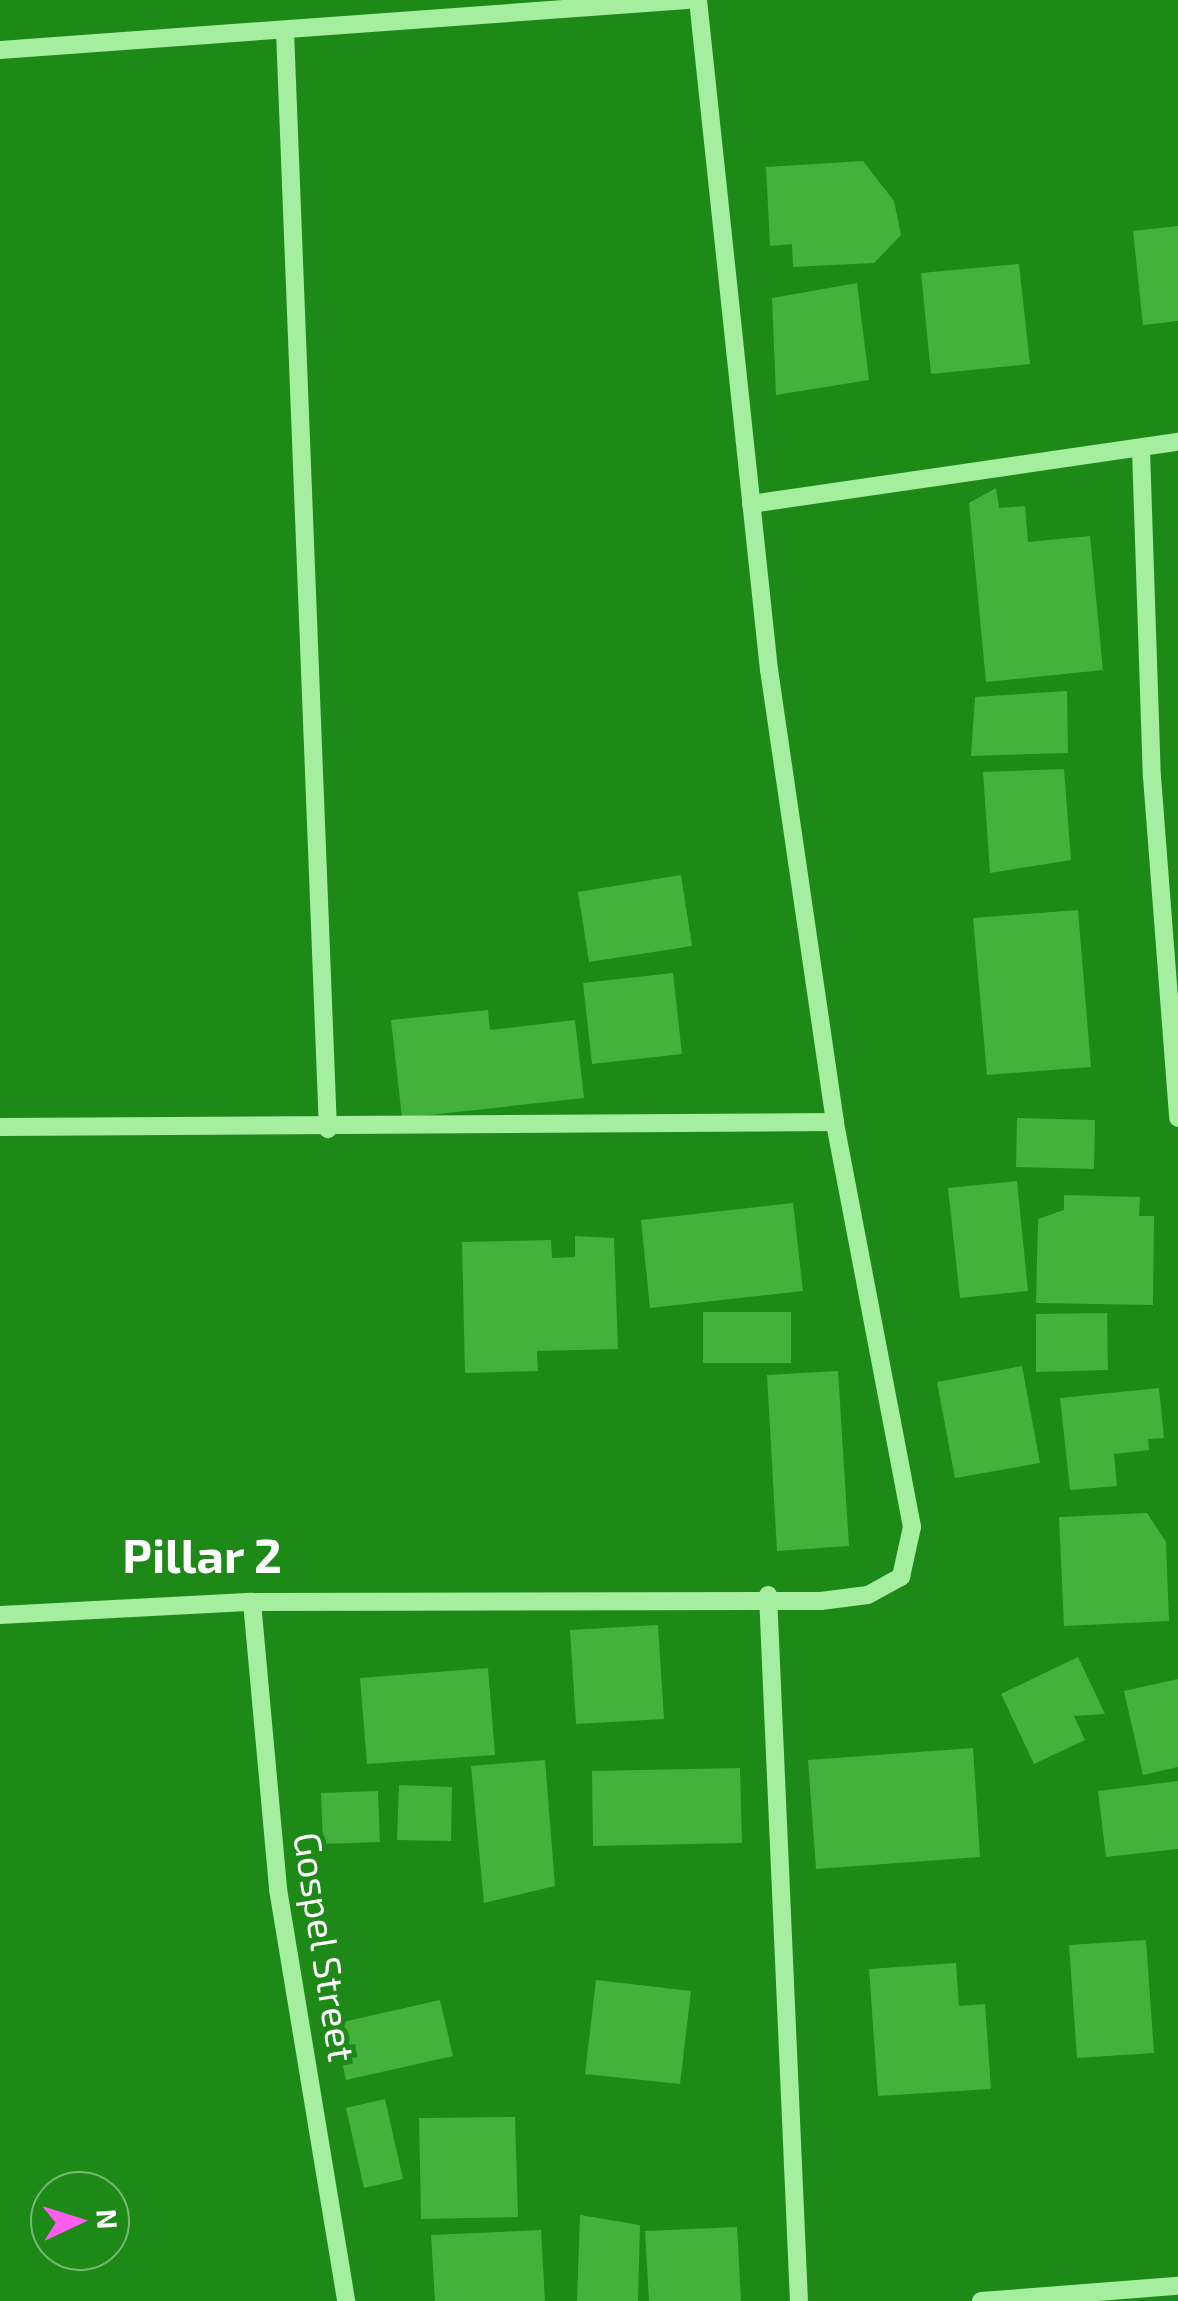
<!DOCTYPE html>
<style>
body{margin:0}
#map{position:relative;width:1178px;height:2301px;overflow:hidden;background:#1d8917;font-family:"Exo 2",sans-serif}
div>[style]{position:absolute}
.building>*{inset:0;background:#43b13c}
.minor>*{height:18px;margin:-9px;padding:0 9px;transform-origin:9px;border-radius:9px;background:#a5eea0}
span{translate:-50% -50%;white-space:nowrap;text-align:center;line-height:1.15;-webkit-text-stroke:10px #1d8917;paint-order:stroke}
.street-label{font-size:38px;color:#fff}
.district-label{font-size:48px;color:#fff;font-weight:700}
.north{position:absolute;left:30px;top:2171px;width:100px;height:100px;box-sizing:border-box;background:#1d8917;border:2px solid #77b874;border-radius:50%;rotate:86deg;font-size:28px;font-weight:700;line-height:40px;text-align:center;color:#fff}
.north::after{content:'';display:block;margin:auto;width:35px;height:45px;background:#ff5df0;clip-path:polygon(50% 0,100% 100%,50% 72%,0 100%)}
</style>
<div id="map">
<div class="building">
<div style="clip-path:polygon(863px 161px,894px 201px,901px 235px,874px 263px,793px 267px,792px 244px,770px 246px,766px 167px)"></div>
<div style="clip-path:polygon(1178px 226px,1178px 321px,1143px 325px,1133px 231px)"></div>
<div style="clip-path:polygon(1019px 264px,1030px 364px,931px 374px,921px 273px)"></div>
<div style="clip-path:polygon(857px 283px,869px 380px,776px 395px,772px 298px)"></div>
<div style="clip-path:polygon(996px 488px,999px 508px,1025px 506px,1028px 542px,1090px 536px,1103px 670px,986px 682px,969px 503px)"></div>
<div style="clip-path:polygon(1067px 691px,1068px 753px,971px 756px,975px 697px)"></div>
<div style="clip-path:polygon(1064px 769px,1071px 860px,990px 873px,983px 772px)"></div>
<div style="clip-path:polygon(681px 875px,692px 946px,589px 962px,578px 892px)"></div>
<div style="clip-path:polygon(1078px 910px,1091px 1067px,987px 1075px,973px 918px)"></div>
<div style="clip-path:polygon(673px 973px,682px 1054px,592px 1064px,583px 983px)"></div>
<div style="clip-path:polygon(488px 1010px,490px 1030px,575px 1020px,584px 1098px,402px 1118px,391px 1020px)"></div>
<div style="clip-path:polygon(1017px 1118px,1095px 1120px,1094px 1169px,1016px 1167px)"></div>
<div style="clip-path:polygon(1017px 1181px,1028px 1291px,960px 1298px,948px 1188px)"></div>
<div style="clip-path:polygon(1064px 1195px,1140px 1197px,1139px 1216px,1154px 1216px,1153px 1305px,1036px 1303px,1038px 1219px,1064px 1210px)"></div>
<div style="clip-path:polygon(793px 1203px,803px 1291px,650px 1308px,641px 1220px)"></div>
<div style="clip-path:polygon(575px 1236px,614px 1238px,618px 1349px,537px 1351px,538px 1371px,465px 1373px,462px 1242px,551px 1240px,552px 1258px,575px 1257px)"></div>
<div style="clip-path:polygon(703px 1312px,791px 1312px,791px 1363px,703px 1363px)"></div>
<div style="clip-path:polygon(1107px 1313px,1108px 1370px,1036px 1372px,1036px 1314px)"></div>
<div style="clip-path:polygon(1022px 1366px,1040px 1463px,955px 1478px,937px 1382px)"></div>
<div style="clip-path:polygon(838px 1371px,849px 1546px,777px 1551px,767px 1375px)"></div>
<div style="clip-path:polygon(1159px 1388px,1164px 1438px,1148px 1439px,1149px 1450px,1114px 1454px,1117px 1486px,1070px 1490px,1060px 1398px)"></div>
<div style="clip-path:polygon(1147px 1513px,1166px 1542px,1169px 1621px,1064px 1626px,1059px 1517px)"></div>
<div style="clip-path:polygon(658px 1625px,664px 1719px,576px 1724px,570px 1630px)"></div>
<div style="clip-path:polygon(1078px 1657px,1105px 1714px,1074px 1716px,1085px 1740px,1034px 1764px,1001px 1694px)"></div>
<div style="clip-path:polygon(488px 1668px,495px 1755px,367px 1764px,360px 1678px)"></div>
<div style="clip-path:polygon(1178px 1679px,1178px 1767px,1143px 1775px,1124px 1691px)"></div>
<div style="clip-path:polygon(973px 1748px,980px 1857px,816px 1869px,808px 1760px)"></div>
<div style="clip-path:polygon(545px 1760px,555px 1886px,484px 1903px,471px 1766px)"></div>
<div style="clip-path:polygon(740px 1768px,742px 1843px,593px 1846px,592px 1771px)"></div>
<div style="clip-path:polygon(1178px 1781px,1178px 1849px,1106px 1857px,1098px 1791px)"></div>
<div style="clip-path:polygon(399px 1785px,452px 1787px,451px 1841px,397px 1840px)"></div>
<div style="clip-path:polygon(378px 1791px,380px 1842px,323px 1844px,321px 1793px)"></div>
<div style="clip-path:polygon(1146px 1940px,1154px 2053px,1077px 2058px,1069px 1945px)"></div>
<div style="clip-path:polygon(956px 1963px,959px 2006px,985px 2004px,991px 2089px,878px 2096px,869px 1969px)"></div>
<div style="clip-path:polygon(596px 1980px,691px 1991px,680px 2084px,585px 2074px)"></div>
<div style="clip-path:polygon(440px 2000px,453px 2056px,346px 2080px,334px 2024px)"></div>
<div style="clip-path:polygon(385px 2099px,403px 2179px,364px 2188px,346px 2108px)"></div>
<div style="clip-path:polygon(515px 2117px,518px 2217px,421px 2219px,419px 2118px)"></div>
<div style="clip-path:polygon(580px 2215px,640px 2225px,638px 2301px,577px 2301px)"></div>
<div style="clip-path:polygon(737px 2227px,741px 2301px,649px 2301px,645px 2231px)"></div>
<div style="clip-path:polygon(541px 2230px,545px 2301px,435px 2301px,431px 2235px)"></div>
</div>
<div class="minor">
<div style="left:285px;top:31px;width:1099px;rotate:87.76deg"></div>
<div style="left:0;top:50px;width:689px;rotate:-4.16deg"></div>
<div style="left:1141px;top:450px;width:327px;rotate:88.1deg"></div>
<div style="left:1152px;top:777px;width:342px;rotate:85.6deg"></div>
<div style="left:751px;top:504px;width:431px;rotate:-8.3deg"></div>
<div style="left:0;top:1127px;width:835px;rotate:-0.34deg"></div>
<div style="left:768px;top:1595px;width:707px;rotate:87.49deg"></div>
<div style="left:252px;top:1602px;width:288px;rotate:84.8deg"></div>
<div style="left:278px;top:1889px;width:418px;rotate:80.6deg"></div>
<div style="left:0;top:1615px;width:252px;rotate:-3deg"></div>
<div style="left:252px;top:1602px;width:569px;rotate:-0.1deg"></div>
<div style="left:821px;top:1601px;width:47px;rotate:-7.3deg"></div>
<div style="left:868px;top:1595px;width:38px;rotate:-29deg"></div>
<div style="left:901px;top:1577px;width:51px;rotate:-77.6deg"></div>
<div style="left:912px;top:1527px;width:412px;rotate:-100.8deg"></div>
<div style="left:835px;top:1122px;width:457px;rotate:-98.3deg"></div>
<div style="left:769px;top:670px;width:674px;rotate:-96.05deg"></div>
<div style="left:981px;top:2301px;width:198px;rotate:-4.4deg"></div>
</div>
<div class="street-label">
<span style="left:325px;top:1947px;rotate:81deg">Gospel Street</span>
</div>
<div class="district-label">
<span style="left:202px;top:1555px">Pillar 2</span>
</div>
<div class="north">N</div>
</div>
